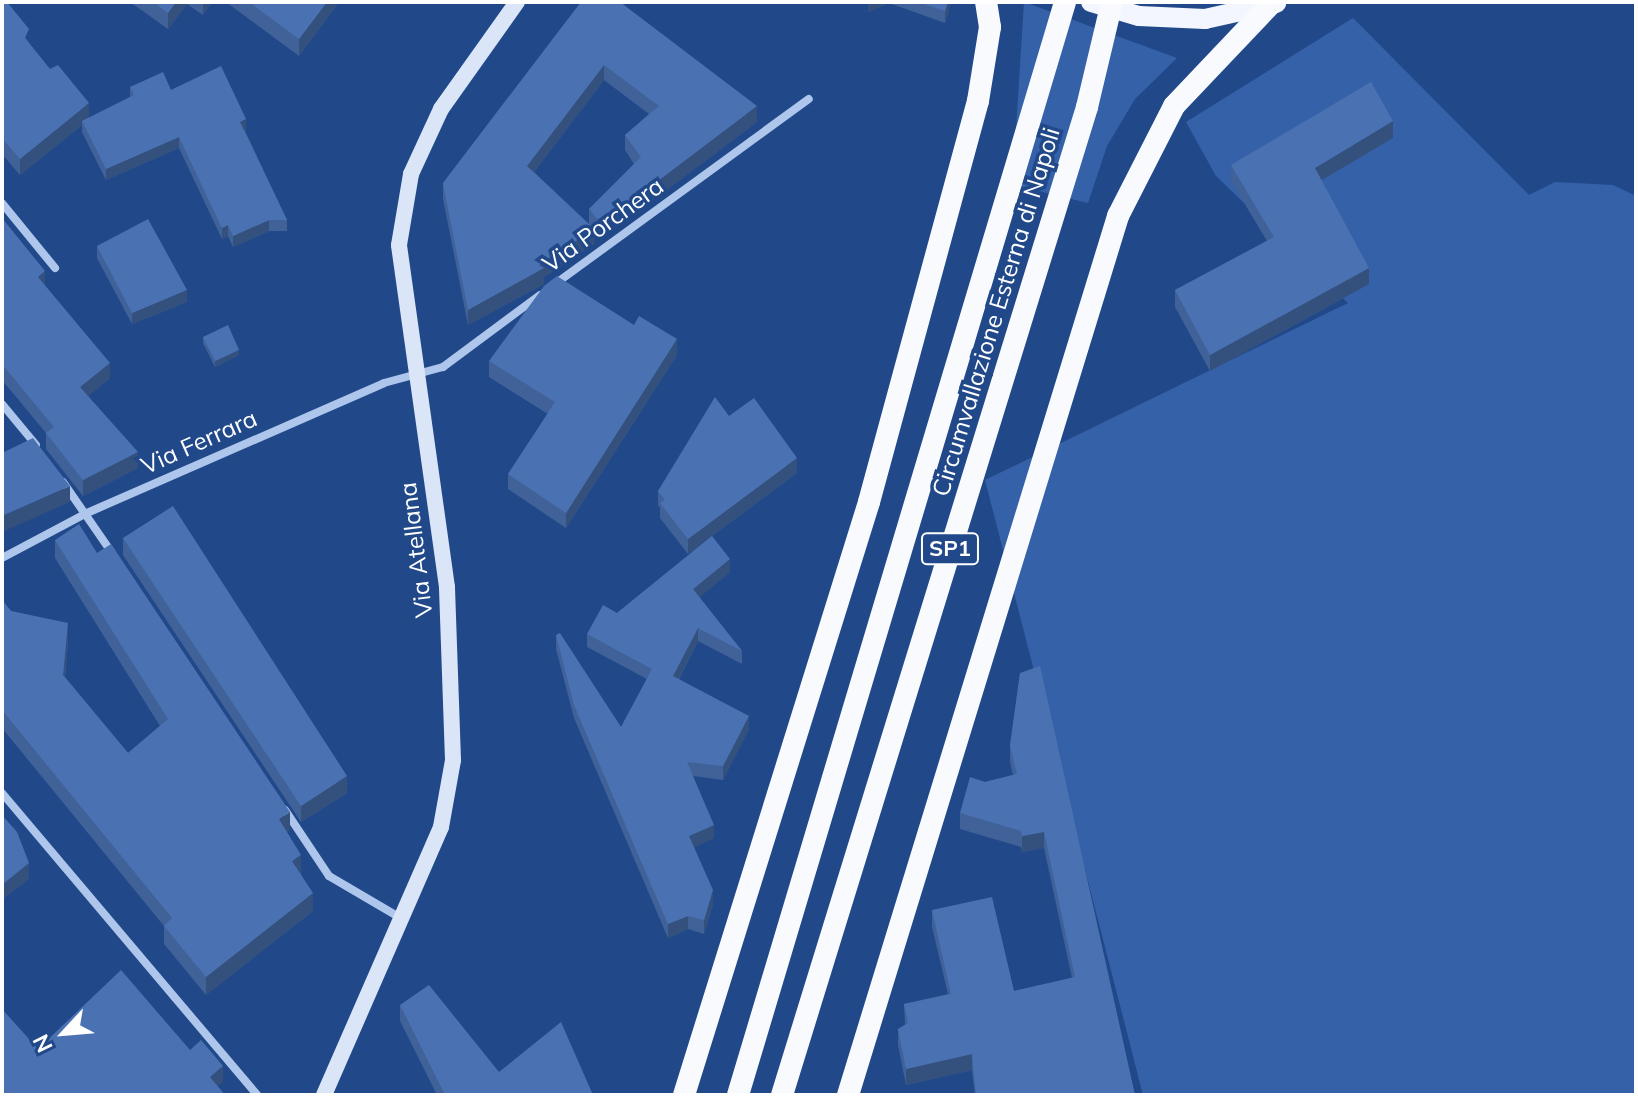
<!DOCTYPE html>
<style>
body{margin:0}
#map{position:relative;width:1638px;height:1097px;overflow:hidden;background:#21498a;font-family:Mulish,sans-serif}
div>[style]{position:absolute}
.green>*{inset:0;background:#3561a8}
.minor>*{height:8px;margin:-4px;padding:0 4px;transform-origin:4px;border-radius:4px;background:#aec6eb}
.secondary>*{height:16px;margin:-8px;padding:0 8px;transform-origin:8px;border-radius:8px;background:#dae5f8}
.primary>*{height:20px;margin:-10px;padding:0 10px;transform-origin:10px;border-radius:10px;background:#f3f6fe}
.trunk>*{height:22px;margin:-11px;padding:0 11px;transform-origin:11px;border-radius:11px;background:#f9fafe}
.trunk-bridge>*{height:22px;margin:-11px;padding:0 11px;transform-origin:11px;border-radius:11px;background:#f9fafe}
.wall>*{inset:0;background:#406299}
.shaded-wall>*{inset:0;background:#34507d}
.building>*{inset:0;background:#4a72b2}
span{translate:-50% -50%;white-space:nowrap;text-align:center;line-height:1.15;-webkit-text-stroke:7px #21498a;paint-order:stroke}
.shield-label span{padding:2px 6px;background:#21498a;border:2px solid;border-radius:6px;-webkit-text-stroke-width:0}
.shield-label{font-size:22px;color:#fff;font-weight:700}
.street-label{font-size:24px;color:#fff}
.frame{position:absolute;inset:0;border:4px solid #fff;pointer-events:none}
.north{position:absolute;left:24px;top:993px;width:80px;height:80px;-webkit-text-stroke:6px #21498a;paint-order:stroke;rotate:244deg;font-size:22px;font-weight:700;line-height:32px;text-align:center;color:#fff}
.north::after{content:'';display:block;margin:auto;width:28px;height:36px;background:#fff;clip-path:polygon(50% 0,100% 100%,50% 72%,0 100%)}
</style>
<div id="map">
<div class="green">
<div style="clip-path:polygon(1024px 2px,1177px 58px,1135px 99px,1107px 146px,1088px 203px,1002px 182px,1016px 128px)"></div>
<div style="clip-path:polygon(1353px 18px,1529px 195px,1555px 182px,1613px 185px,1636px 196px,1636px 1095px,1143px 1095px,985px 480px,1348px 303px,1216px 176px,1186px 122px)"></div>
</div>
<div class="minor">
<div style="left:2px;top:203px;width:84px;rotate:50.8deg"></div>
<div style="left:555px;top:284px;width:314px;rotate:-36.1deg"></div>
<div style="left:2px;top:404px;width:53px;rotate:50.3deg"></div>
<div style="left:63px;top:482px;width:86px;rotate:55.4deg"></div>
<div style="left:2px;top:558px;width:96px;rotate:-27.9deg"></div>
<div style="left:87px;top:513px;width:324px;rotate:-23.6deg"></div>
<div style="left:384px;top:383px;width:61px;rotate:-15.2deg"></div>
<div style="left:443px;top:367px;width:121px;rotate:-36.6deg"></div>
<div style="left:2px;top:793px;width:395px;rotate:49.8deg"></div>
<div style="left:285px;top:810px;width:79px;rotate:56.3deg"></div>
<div style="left:329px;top:876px;width:87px;rotate:30.4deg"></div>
</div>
<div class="secondary">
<div style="left:324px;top:1095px;width:292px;rotate:-66.4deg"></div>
<div style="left:441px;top:827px;width:68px;rotate:-79.8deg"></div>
<div style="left:453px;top:760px;width:173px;rotate:-92deg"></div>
<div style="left:447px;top:587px;width:345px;rotate:-98deg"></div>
<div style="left:399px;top:245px;width:72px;rotate:-80.4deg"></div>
<div style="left:411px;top:174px;width:72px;rotate:-65.2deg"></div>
<div style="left:441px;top:109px;width:131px;rotate:-54.6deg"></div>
</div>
<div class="primary">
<div style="left:1091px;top:2px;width:50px;rotate:16.3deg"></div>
<div style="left:1139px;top:16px;width:66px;rotate:2.6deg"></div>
<div style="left:1205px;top:19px;width:73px;rotate:-12.7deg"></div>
</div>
<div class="trunk">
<div style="left:684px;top:1095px;width:621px;rotate:-72.67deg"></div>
<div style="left:869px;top:502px;width:416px;rotate:-74.8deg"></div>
<div style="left:978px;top:101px;width:75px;rotate:-80.8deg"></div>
<div style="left:990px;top:27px;width:25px;rotate:-99deg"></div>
<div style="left:738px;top:1095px;width:1141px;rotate:-73.34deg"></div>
<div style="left:848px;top:1095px;width:920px;rotate:-72.92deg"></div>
<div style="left:1118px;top:216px;width:123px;rotate:-63deg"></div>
<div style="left:1174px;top:106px;width:138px;rotate:-46.5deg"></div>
</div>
<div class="trunk-bridge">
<div style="left:782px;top:1095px;width:1034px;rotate:-72.84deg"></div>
<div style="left:1087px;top:107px;width:108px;rotate:-76.6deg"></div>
</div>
<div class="wall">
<div style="clip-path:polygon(2px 2px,29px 43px,89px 118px,130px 97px,130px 87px,171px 90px,246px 130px,245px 131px,287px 220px,287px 231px,269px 231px,233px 247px,228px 236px,222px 239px,179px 148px,106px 180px,82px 132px,82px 125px,20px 175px,2px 154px)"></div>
<div style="clip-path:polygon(130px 2px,212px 2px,203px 15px,187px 4px,168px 29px)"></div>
<div style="clip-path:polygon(226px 2px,339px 2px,299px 56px)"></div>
<div style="clip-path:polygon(evenodd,581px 2px,757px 122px,601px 239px,594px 231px,594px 244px,544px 277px,544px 284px,468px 325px,443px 199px,443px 183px,581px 2px,604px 80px,649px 114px,625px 135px,625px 150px,634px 164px,589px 209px,589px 224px,534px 172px,604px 80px)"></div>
<div style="clip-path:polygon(868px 2px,951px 2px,945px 23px,889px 3px,868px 12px)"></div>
<div style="clip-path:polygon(1393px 138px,1321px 180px,1369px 284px,1210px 371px,1175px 307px,1175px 290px,1267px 241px,1231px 181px,1231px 165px)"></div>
<div style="clip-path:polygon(2px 218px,45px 286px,110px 378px,88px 396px,138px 468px,83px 496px,46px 449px,46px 433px,2px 380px)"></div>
<div style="clip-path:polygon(97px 246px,187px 302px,132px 324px,97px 258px)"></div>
<div style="clip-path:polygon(634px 325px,677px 355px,566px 528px,508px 489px,508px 474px,548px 414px,489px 377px,489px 361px)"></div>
<div style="clip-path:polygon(203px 337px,239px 355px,215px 367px,203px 343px)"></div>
<div style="clip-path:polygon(729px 416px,797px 473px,712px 536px,730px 572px,699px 597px,742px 651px,742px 664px,698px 641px,679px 679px,749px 729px,723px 780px,693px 776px,714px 838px,694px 847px,713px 904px,704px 934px,688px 929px,668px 938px,574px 718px,556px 649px,556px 635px,621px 727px,647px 679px,587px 647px,587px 634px,617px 613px,708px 539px,688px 554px,660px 518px,660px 508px,658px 505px,658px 491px)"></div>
<div style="clip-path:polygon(123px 538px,347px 793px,301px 822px,123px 555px)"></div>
<div style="clip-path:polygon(55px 540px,97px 553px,290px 830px,287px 832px,301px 873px,301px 874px,313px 911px,206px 995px,164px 944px,164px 926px,2px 728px,2px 600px,11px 611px,68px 641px,65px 677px,128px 753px,160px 726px,55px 558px)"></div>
<div style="clip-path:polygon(1020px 673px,1135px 1095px,975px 1095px,972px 1070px,906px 1085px,898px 1045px,898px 1029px,905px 1025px,904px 1004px,948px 994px,932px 927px,932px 910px,1014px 991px,1072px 978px,1044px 848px,1022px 852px,1021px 847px,960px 829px,960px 813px,985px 782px,1013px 775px,1010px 762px,1010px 746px)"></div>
<div style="clip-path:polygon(400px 1005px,499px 1072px,593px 1095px,437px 1095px,400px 1021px)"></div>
</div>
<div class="shaded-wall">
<div style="clip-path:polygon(176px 2px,187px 2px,187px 4px,168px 29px,168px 13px)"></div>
<div style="clip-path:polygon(203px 2px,212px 2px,203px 15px)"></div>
<div style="clip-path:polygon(327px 2px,339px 2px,299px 56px,299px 39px)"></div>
<div style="clip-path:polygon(868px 2px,889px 2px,889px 3px,868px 12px)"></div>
<div style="clip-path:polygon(948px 2px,951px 2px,945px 23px,945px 11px)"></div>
<div style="clip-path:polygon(604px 65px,604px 80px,527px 181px,527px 166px)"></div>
<div style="clip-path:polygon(89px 103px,89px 119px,82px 121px,82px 125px,20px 175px,20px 159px)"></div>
<div style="clip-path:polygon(757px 106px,757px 122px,601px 239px,601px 224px)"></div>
<div style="clip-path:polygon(246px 119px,246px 130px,240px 133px,240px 122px)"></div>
<div style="clip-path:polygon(1393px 121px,1393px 138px,1315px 184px,1315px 168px)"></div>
<div style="clip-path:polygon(179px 137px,179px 148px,106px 180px,106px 169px)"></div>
<div style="clip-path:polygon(269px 220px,269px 231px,233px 247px,233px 236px)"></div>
<div style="clip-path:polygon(228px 225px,228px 236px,222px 239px,222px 228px)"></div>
<div style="clip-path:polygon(594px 229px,594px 244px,544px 277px,544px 284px,468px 325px,468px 310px,539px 265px)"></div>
<div style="clip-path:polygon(1369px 268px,1369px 284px,1210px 371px,1210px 355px)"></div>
<div style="clip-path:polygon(45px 271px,45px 286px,38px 277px)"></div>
<div style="clip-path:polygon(187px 290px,187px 302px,132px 324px,132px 313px)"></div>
<div style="clip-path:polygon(677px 339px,677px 355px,566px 528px,566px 513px)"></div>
<div style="clip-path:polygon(239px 350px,239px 355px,215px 367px,215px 361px)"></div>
<div style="clip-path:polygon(110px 363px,110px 378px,80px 403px,80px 387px)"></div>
<div style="clip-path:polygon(138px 452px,138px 468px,83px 496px,83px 480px)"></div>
<div style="clip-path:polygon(797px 458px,797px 473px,688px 554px,688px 539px)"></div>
<div style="clip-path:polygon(70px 486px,70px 502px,2px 532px,2px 516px)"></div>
<div style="clip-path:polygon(730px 559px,730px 572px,693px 603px,693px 589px)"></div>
<div style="clip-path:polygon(68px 623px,68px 641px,63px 694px,63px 675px)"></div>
<div style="clip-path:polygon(698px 628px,698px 641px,673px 689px,673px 676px)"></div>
<div style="clip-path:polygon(749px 716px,749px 729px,723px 780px,723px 766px)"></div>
<div style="clip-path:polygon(347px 776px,347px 793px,301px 822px,301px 806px)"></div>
<div style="clip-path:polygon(290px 812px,290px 830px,279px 837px,279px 819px)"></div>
<div style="clip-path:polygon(714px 825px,714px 838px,689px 850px,689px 836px)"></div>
<div style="clip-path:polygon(1044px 832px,1044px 848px,1022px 852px,1022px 836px)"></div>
<div style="clip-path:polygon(301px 855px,301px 873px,292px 879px,292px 861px)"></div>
<div style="clip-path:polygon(29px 863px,29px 879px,2px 900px,2px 885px)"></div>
<div style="clip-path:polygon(713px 890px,713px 904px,704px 934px,704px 920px)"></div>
<div style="clip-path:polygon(313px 893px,313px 911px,206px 995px,206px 977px)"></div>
<div style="clip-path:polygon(688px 916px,688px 929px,668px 938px,668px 924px)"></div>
<div style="clip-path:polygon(972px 1054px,972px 1070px,906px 1085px,906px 1069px)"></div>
<div style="clip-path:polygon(223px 1066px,223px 1082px,210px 1093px,210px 1077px)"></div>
</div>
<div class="building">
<div style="clip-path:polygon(2px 2px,7px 2px,29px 29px,25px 38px,50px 69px,58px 65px,89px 103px,20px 159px,2px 138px)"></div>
<div style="clip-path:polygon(153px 2px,176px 2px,168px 13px)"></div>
<div style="clip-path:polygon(249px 2px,327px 2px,299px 39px)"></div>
<div style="clip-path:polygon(581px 2px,620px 2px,757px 106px,601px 224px,589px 209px,641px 157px,625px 135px,659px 106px,604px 65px,527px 166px,594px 229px,539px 265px,544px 268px,468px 310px,443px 183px)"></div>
<div style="clip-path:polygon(918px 2px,948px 2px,945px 11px)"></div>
<div style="clip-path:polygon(221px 66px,246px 119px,240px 122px,287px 220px,269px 220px,233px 236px,228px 225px,222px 228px,179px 137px,106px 169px,82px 121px,134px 95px,130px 87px,163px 72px,171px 90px)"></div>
<div style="clip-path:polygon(1371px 82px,1393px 121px,1315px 168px,1369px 268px,1210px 355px,1175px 290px,1274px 237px,1231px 165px)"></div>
<div style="clip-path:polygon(2px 218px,45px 271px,38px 277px,110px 363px,80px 387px,138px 452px,83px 480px,46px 433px,54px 427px,2px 364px)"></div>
<div style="clip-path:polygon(148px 219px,187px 290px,132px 313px,97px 246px)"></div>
<div style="clip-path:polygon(557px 276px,634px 325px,639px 316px,677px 339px,566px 513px,508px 474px,555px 402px,489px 361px,544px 286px)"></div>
<div style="clip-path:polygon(228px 325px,239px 350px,215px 361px,203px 337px)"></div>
<div style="clip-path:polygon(715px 397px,729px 416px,754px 398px,797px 458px,688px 539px,660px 503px,665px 500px,658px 491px)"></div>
<div style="clip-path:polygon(33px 438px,70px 486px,2px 516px,2px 453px)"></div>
<div style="clip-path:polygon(173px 506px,347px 776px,301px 806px,123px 538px)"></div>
<div style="clip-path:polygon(79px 524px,97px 553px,111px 544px,290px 812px,279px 819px,301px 855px,292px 861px,313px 893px,206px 977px,164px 926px,172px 918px,2px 710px,2px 600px,11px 611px,68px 623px,63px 675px,128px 753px,168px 719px,55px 540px)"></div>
<div style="clip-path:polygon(712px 536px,730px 559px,693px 589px,742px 651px,698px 628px,673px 676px,749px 716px,723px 766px,687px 762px,714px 825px,689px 836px,713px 890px,704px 920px,688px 916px,668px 924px,574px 705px,556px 635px,560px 633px,621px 727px,652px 669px,587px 634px,603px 605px,617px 613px)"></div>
<div style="clip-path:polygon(1040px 666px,1135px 1095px,976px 1095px,972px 1054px,906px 1069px,898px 1029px,908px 1023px,904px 1004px,951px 994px,932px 910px,992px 897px,1014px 991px,1075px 977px,1044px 832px,1022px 836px,1021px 831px,960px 813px,970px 777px,985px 782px,1017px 774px,1010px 746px,1020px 673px)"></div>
<div style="clip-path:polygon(2px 815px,17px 832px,29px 863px,2px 885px)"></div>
<div style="clip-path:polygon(121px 970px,190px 1050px,201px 1040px,223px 1066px,210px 1077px,225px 1095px,2px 1095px,2px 1009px,38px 1049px)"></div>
<div style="clip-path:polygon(429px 985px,499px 1072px,561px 1022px,593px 1095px,445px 1095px,400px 1005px)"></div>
</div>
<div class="shield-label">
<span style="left:950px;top:549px">SP1</span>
</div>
<div class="street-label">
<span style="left:603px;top:225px;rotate:-36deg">Via Porchera</span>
<span style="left:996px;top:312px;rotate:-73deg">Circumvallazione Esterna di Napoli</span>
<span style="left:199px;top:442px;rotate:-24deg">Via Ferrara</span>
<span style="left:416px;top:550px;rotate:-97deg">Via Atellana</span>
</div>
<div class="frame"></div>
<div class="north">N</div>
</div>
